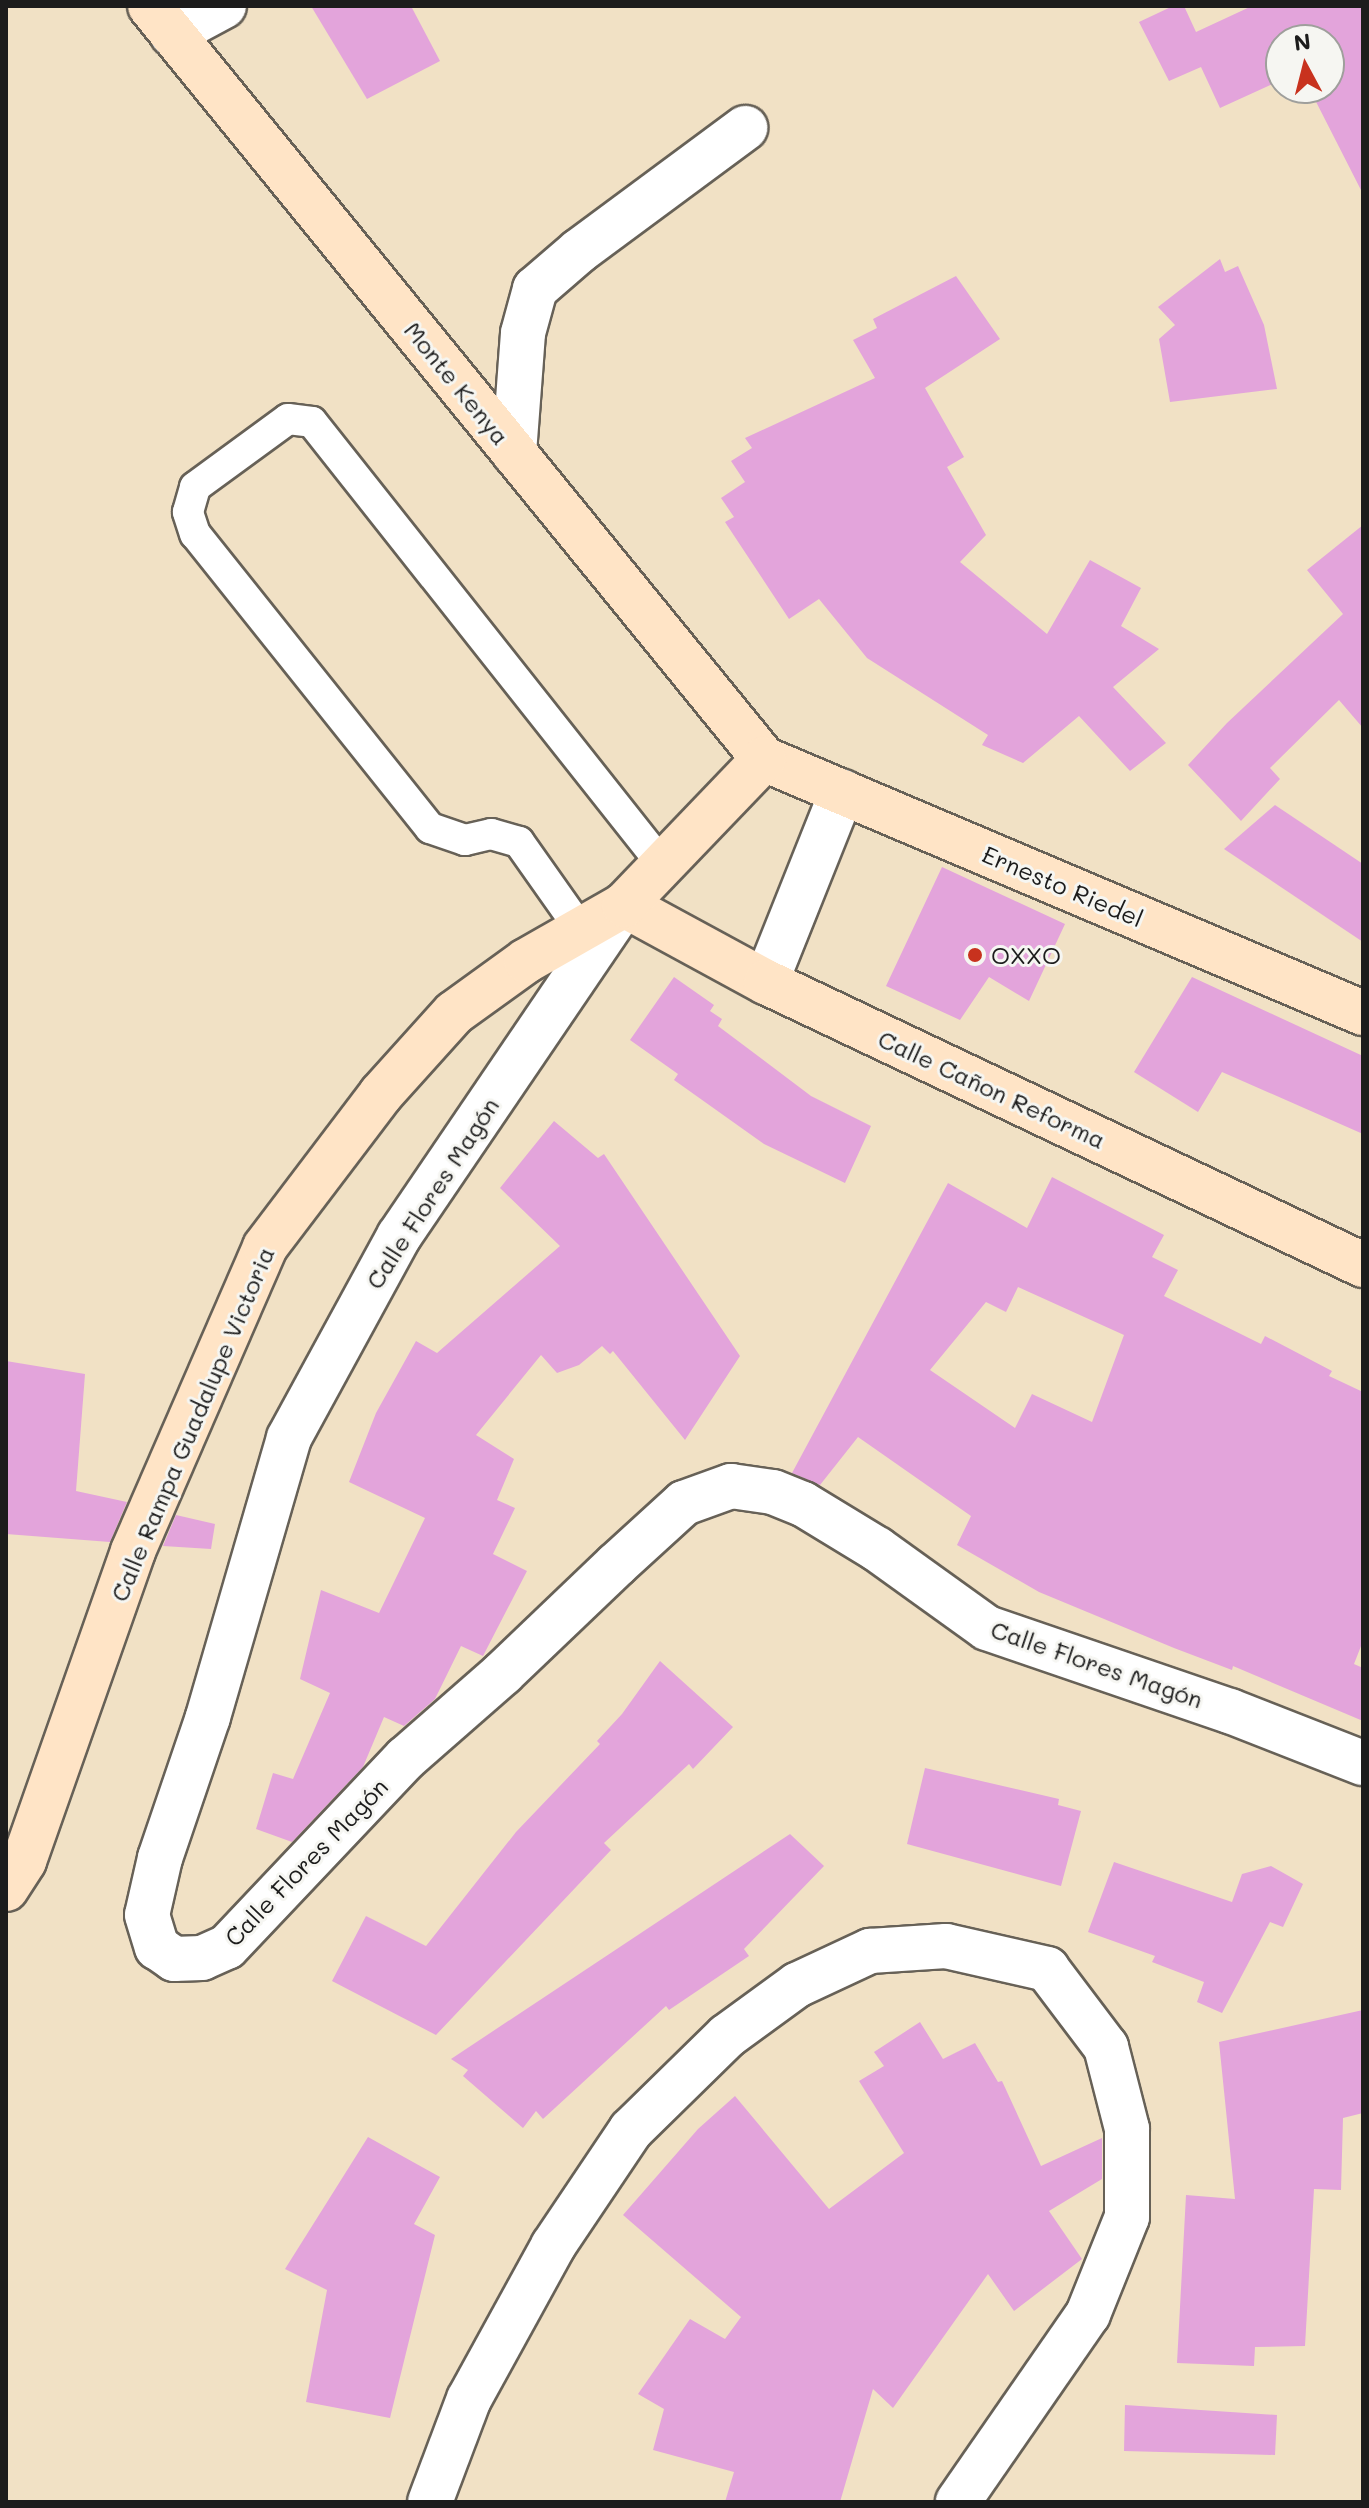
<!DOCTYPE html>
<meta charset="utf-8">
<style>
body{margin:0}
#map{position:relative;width:1369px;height:2508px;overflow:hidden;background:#f1e1c5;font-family:Mali,sans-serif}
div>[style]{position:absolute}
.building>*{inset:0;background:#e3a4db}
.roads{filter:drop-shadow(2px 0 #676157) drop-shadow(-2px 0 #676157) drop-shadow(0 2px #676157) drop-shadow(0 -2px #676157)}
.lane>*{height:30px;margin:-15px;padding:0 15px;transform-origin:15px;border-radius:15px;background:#fff}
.street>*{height:44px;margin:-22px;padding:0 22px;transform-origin:22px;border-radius:22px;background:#fff}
.secondary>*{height:44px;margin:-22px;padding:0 22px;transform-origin:22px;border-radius:22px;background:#ffe4c6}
.dots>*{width:22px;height:22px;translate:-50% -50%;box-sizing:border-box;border:4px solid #f6f6f2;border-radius:50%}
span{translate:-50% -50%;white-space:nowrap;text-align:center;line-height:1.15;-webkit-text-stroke:6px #f6f6f2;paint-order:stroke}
.street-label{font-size:24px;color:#1c1c1c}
.poi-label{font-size:24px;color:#1c1c1c}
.left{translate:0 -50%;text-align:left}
.frame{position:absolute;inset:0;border:8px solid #1c1c1c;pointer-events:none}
.north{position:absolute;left:1265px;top:24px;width:80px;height:80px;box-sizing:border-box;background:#f6f6f2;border:2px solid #9f9f9c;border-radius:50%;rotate:353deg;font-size:22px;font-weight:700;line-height:32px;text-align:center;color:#1c1c1c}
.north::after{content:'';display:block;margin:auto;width:28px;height:36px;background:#c8321e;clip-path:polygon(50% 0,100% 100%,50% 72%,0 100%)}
</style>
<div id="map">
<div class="building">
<div style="clip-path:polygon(311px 6px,411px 6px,440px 61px,367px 99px)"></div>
<div style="clip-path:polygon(1173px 6px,1184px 6px,1196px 32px,1252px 6px,1363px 6px,1363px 194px,1309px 88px,1329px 88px,1329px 40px,1281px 40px,1281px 80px,1220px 108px,1201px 67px,1169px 81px,1139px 22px)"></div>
<div style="clip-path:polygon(1220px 259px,1225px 272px,1238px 266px,1264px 325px,1277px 389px,1170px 402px,1159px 339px,1175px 325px,1158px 307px)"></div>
<div style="clip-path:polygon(956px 276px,1000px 339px,925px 388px,964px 457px,947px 467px,986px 535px,960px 562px,1047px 634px,1090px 560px,1141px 588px,1121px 626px,1159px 649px,1113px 687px,1166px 743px,1130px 771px,1079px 716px,1023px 763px,982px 745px,988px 735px,867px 658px,819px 599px,789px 619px,725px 522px,734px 517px,721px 498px,745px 482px,731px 461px,752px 448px,745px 438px,875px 378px,853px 340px,877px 328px,873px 319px)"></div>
<div style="clip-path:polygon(1363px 525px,1363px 728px,1339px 700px,1270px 768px,1280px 779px,1241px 821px,1188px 765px,1227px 723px,1343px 614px,1307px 570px)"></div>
<div style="clip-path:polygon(1275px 805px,1363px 864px,1363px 942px,1224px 849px)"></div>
<div style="clip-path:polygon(942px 867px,1065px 924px,1029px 1001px,989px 977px,960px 1020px,886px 986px)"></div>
<div style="clip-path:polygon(674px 977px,714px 1005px,710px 1011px,722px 1019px,718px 1026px,811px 1096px,871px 1126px,845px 1183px,764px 1144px,674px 1080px,678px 1074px,630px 1040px)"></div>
<div style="clip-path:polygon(1192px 977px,1363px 1056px,1363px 1134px,1222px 1072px,1198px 1112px,1134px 1072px)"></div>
<div style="clip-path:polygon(554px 1121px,598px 1158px,604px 1154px,740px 1356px,685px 1440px,613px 1351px,610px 1354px,602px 1346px,579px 1365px,557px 1373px,541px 1355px,476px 1435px,514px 1459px,497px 1500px,515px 1508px,493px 1554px,527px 1571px,483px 1656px,461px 1646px,435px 1699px,404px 1726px,384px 1717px,363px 1767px,292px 1842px,256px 1829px,273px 1773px,293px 1779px,330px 1693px,300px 1679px,321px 1590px,379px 1613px,425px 1518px,349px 1482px,376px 1413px,416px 1341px,437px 1353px,560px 1246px,500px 1188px)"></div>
<div style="clip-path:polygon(evenodd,1052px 1177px,1164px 1235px,1152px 1257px,1178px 1270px,1164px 1296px,1261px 1344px,1265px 1336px,1332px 1371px,1329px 1376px,1363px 1392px,1363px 1641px,1354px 1664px,1363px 1668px,1363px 1721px,1233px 1666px,1232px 1670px,1174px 1648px,1039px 1592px,957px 1545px,971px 1516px,858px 1437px,820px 1485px,792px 1473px,948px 1183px,1027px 1228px,1052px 1177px,1018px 1287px,1124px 1335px,1092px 1422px,1032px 1394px,1015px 1428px,930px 1370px,986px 1302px,1006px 1312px,1018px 1287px)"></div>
<div style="clip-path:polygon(6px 1361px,85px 1374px,76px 1491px,127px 1502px,110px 1542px,6px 1534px)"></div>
<div style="clip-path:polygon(176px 1515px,215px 1524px,211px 1549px,163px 1546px)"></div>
<div style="clip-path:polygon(660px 1661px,733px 1727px,693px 1769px,689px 1764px,604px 1843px,611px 1850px,436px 2035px,332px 1981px,366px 1916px,426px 1946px,516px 1832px,600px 1744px,597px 1741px,622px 1714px)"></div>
<div style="clip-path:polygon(925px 1768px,1059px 1799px,1058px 1805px,1081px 1811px,1061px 1886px,907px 1844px)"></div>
<div style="clip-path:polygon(790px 1834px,824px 1866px,744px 1949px,749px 1956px,669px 2010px,666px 2006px,543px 2119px,536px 2111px,523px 2128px,463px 2076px,468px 2070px,451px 2059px)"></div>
<div style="clip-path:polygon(1114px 1862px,1232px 1902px,1242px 1874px,1271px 1866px,1303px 1884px,1283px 1927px,1270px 1922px,1222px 2013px,1197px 2002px,1204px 1982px,1152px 1962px,1155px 1956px,1088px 1932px)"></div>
<div style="clip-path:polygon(1363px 2010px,1363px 2113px,1343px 2118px,1341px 2190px,1314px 2189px,1305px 2346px,1255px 2347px,1254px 2366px,1177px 2363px,1186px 2195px,1235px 2199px,1219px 2042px)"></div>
<div style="clip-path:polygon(920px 2022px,943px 2059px,975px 2043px,998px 2082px,1002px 2081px,1041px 2166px,1102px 2138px,1102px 2179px,1049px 2211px,1082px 2259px,1014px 2311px,988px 2274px,893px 2408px,873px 2389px,840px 2502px,725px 2502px,734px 2472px,653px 2450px,664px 2409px,638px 2394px,690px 2319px,725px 2339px,741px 2317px,623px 2215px,698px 2129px,735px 2096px,829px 2209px,904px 2153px,859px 2081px,884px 2066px,874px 2052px)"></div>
<div style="clip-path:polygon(368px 2137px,440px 2177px,414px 2224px,435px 2235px,390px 2418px,306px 2402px,327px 2290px,285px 2269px)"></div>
<div style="clip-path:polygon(1125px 2405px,1277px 2415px,1275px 2455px,1124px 2451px)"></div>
</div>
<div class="roads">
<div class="lane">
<div style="left:581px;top:930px;width:108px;rotate:-125.2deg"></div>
<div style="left:519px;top:842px;width:29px;rotate:-164deg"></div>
<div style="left:491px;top:834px;width:27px;rotate:167deg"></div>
<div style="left:465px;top:840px;width:37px;rotate:-161deg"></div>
<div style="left:430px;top:828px;width:376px;rotate:-128.6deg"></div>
<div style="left:195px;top:534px;width:23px;rotate:-108deg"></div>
<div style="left:188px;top:512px;width:26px;rotate:-74deg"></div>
<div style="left:195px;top:487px;width:115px;rotate:-36.2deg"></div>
<div style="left:288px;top:419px;width:24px;rotate:7deg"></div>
<div style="left:312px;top:422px;width:564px;rotate:51.63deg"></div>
</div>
<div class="street">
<div style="left:172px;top:34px;width:59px;rotate:-28.3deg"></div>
<div style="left:514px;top:453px;width:120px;rotate:-85.7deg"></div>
<div style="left:523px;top:333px;width:46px;rotate:-74.7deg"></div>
<div style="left:535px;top:289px;width:58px;rotate:-40.8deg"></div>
<div style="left:579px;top:251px;width:207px;rotate:-36.5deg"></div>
<div style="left:624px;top:905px;width:400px;rotate:124.2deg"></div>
<div style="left:399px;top:1236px;width:230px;rotate:118.6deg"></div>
<div style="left:289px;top:1438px;width:291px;rotate:106.2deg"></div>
<div style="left:208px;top:1717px;width:149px;rotate:108.8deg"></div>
<div style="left:160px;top:1858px;width:58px;rotate:102.8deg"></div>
<div style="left:147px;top:1915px;width:34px;rotate:73deg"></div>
<div style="left:157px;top:1947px;width:21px;rotate:35deg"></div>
<div style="left:174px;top:1959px;width:28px;rotate:-2deg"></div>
<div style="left:202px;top:1958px;width:27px;rotate:-24deg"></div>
<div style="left:227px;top:1947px;width:260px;rotate:-46.6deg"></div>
<div style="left:406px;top:1758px;width:129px;rotate:-41.2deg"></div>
<div style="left:503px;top:1673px;width:156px;rotate:-43.7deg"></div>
<div style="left:616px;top:1565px;width:92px;rotate:-42.4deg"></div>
<div style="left:684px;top:1503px;width:50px;rotate:-19.9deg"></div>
<div style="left:731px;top:1486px;width:42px;rotate:8.1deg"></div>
<div style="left:773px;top:1492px;width:32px;rotate:22deg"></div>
<div style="left:803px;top:1504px;width:87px;rotate:31.3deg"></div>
<div style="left:877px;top:1549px;width:135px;rotate:35.7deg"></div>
<div style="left:987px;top:1628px;width:257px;rotate:18.9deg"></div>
<div style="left:1230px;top:1711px;width:143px;rotate:21.4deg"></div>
<div style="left:766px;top:982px;width:205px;rotate:-68.2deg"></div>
<div style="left:430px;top:2502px;width:110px;rotate:-69.3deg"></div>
<div style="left:469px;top:2399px;width:175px;rotate:-61.2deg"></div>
<div style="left:553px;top:2246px;width:140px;rotate:-56.1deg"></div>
<div style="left:631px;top:2130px;width:134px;rotate:-44.4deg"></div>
<div style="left:727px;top:2036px;width:87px;rotate:-36.1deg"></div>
<div style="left:797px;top:1985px;width:81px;rotate:-25deg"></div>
<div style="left:870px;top:1951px;width:76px;rotate:-3.8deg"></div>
<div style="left:946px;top:1946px;width:104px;rotate:12.8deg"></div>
<div style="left:1047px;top:1969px;width:98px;rotate:52.9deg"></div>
<div style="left:1106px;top:2047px;width:85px;rotate:75.6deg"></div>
<div style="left:1127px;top:2129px;width:88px;rotate:90deg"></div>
<div style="left:1127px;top:2217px;width:105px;rotate:111.9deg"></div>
<div style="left:1088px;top:2314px;width:229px;rotate:124.7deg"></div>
</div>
<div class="secondary">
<div style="left:150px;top:6px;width:972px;rotate:50.81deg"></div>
<div style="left:764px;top:759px;width:651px;rotate:22.98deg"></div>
<div style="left:624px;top:905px;width:162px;rotate:28.5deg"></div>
<div style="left:766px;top:982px;width:661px;rotate:25.36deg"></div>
<div style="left:6px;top:1889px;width:33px;rotate:-57deg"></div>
<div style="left:24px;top:1861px;width:329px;rotate:-70.6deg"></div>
<div style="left:133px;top:1551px;width:331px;rotate:-66.5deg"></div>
<div style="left:265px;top:1247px;width:192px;rotate:-52.8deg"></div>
<div style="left:381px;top:1094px;width:109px;rotate:-48deg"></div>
<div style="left:454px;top:1013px;width:89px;rotate:-35.8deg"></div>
<div style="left:526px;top:961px;width:113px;rotate:-29.7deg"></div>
<div style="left:624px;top:905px;width:202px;rotate:-46.2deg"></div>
</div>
</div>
<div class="dots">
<div style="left:975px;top:955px;background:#c8321e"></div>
</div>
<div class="street-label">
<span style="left:457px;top:383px;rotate:51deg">Monte Kenya</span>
<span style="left:1063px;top:886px;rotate:23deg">Ernesto Riedel</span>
<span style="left:992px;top:1089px;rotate:25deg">Calle Cañon Reforma</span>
<span style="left:432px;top:1193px;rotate:-57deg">Calle Flores Magón</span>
<span style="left:192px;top:1424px;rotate:-67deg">Calle Rampa Guadalupe Victoria</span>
<span style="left:1097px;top:1664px;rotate:19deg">Calle Flores Magón</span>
<span style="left:306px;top:1862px;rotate:-46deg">Calle Flores Magón</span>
</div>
<div class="poi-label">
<span class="left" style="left:991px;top:955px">OXXO</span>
</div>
<div class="frame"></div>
<div class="north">N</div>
</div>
